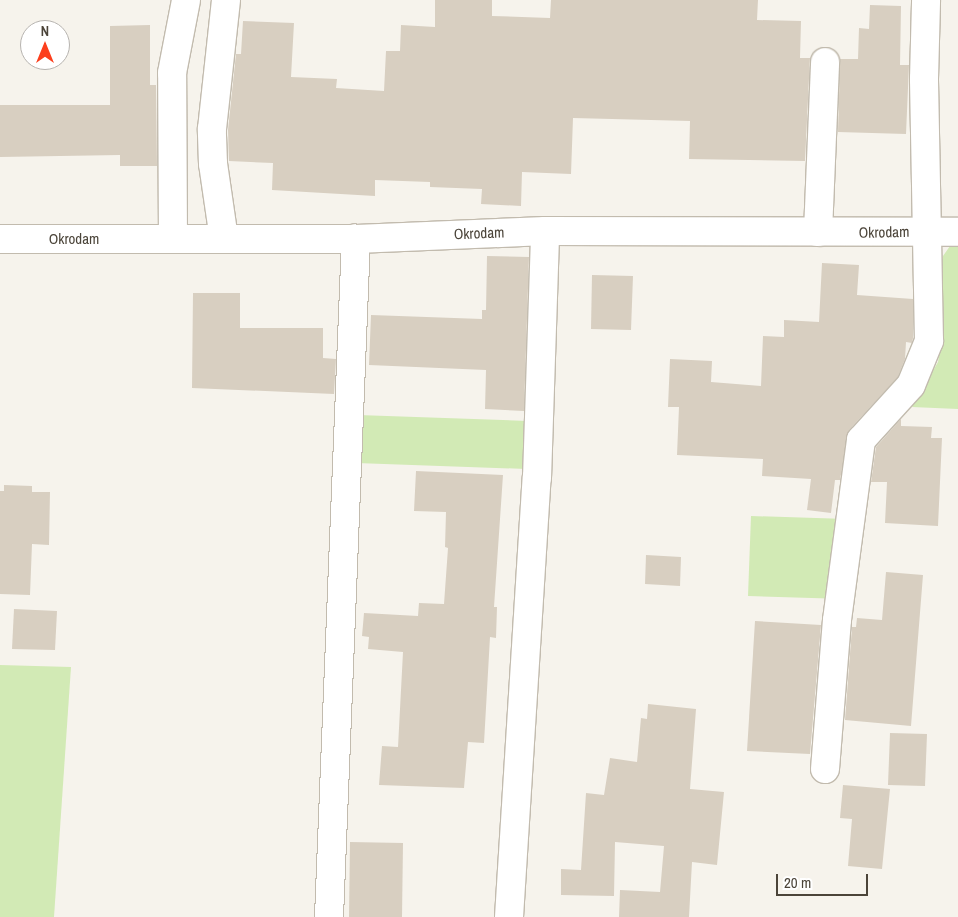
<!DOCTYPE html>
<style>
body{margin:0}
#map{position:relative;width:958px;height:917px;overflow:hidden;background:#f6f3ec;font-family:"Archivo Narrow",sans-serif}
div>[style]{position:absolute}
.green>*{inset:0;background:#d2eab5}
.building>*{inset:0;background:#d8cfc1}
.roads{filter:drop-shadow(1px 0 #c2bbae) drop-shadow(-1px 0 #c2bbae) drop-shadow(0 1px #c2bbae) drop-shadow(0 -1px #c2bbae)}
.minor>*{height:28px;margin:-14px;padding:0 14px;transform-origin:14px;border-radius:14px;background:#fff}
span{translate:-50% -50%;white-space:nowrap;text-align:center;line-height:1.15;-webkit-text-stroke:4px #fff;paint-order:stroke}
.street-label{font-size:15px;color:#4b4439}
.north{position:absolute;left:20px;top:20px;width:50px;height:50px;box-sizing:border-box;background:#fff;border:1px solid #b7b4b0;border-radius:50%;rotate:0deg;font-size:14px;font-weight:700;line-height:20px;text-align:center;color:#4b4439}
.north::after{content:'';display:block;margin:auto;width:18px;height:22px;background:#fc3f1d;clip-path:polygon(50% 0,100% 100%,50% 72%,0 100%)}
.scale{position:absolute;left:776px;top:874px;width:92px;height:22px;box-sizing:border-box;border:2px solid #4b4439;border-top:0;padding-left:6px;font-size:15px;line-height:18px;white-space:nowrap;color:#4b4439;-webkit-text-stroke:4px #fff;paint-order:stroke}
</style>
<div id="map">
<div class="green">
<div style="clip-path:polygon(958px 245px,958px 409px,912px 407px,938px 362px,944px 324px,940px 271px,943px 256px,950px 246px)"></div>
<div style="clip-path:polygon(358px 415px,528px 421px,526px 469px,356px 463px)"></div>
<div style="clip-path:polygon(751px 516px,847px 519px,845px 599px,748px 596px)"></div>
<div style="clip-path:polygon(0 665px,71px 667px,54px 917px,0 917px)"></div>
</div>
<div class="building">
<div style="clip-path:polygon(435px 0,492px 0,492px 16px,550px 18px,551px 0,758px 0,757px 20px,801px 21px,800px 58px,810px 58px,805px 161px,689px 159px,690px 121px,573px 118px,571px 174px,522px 172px,521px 206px,481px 204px,482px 189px,430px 187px,430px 182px,375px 180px,375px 196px,272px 190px,273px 163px,229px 161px,228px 130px,236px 54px,241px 54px,243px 21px,294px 23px,291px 77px,337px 79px,336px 88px,384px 91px,386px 51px,400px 51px,401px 25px,435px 27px)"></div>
<div style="clip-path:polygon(870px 5px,901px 6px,900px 65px,909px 65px,906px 134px,838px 132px,840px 59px,858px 59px,859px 28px,869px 29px)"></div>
<div style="clip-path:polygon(150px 25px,150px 85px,156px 85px,157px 166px,120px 166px,120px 155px,0 157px,0 105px,110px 105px,110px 26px)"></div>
<div style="clip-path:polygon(487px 256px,529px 257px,524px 411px,485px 409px,486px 370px,369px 365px,371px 315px,482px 319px,482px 310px,486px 310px)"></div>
<div style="clip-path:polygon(822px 263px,859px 265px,857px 295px,913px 299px,913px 338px,912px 343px,906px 342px,905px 359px,898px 377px,849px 430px,840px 480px,835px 480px,831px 513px,807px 510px,811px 479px,762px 476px,763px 459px,677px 455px,679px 407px,668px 407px,670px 359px,712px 361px,711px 382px,761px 386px,763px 336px,784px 337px,784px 320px,819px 322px)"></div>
<div style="clip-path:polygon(592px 275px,633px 276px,631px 330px,591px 329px)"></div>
<div style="clip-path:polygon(193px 293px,240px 293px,240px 328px,323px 328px,323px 358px,336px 359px,334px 394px,192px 388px)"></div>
<div style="clip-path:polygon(901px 419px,901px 426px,932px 427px,931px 438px,942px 438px,938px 526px,885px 523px,887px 482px,871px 482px,876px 447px)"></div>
<div style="clip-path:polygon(416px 471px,503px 475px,494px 607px,497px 607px,496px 638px,490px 637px,484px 743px,468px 742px,464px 788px,379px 785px,382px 746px,398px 747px,403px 652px,368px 649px,369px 637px,362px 636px,364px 613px,418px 616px,419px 603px,444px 604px,448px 548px,445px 547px,446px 512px,414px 511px)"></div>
<div style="clip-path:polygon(4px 485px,32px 486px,32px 492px,50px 492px,49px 545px,32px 544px,30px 595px,0 594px,0 491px,4px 491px)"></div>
<div style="clip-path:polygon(646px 555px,681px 557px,680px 586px,645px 584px)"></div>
<div style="clip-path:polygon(886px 572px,923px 575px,911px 726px,845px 720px,852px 627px,856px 627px,857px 618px,882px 620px)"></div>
<div style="clip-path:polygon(14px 609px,57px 611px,55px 650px,12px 649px)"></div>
<div style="clip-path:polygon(755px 621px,821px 625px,810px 754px,747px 751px)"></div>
<div style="clip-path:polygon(648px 704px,696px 709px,690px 789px,724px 792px,717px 865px,692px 862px,689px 917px,619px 917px,620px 890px,660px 892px,664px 846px,615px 842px,614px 896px,561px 895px,561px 869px,581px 870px,586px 793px,604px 795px,610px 758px,637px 762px,641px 718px,647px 719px)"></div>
<div style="clip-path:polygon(890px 733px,927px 734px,925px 786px,888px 785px)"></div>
<div style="clip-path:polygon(843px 785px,890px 789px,882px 869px,848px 866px,852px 819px,840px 818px)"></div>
<div style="clip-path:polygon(350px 842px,403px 843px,402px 917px,349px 917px)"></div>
</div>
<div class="roads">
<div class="minor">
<div style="left:818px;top:232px;width:170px;rotate:-87.6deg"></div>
<div style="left:0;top:239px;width:356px"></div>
<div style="left:356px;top:239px;width:189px;rotate:-2.4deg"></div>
<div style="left:545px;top:231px;width:413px;rotate:0.1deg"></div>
<div style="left:173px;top:239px;width:166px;rotate:-90.3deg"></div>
<div style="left:172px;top:73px;width:74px;rotate:-79.1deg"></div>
<div style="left:224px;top:239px;width:76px;rotate:-98.3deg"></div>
<div style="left:213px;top:164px;width:35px;rotate:-92deg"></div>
<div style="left:212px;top:129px;width:130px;rotate:-83.8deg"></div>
<div style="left:825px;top:769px;width:149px;rotate:-85.4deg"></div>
<div style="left:837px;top:620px;width:182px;rotate:-82.4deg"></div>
<div style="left:861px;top:440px;width:74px;rotate:-47.7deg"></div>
<div style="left:911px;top:385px;width:48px;rotate:-67.8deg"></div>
<div style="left:929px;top:341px;width:262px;rotate:-91.1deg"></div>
<div style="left:924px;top:79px;width:79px;rotate:-88.5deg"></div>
<div style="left:329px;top:917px;width:679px;rotate:-87.72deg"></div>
<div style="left:509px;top:917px;width:440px;rotate:-86.4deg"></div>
<div style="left:537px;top:478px;width:247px;rotate:-88.1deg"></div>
</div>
</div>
<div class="street-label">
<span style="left:884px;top:232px;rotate:-1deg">Okrodam</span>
<span style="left:479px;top:233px;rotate:-2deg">Okrodam</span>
<span style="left:74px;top:239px">Okrodam</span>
</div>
<div class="north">N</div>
<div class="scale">20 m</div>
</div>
